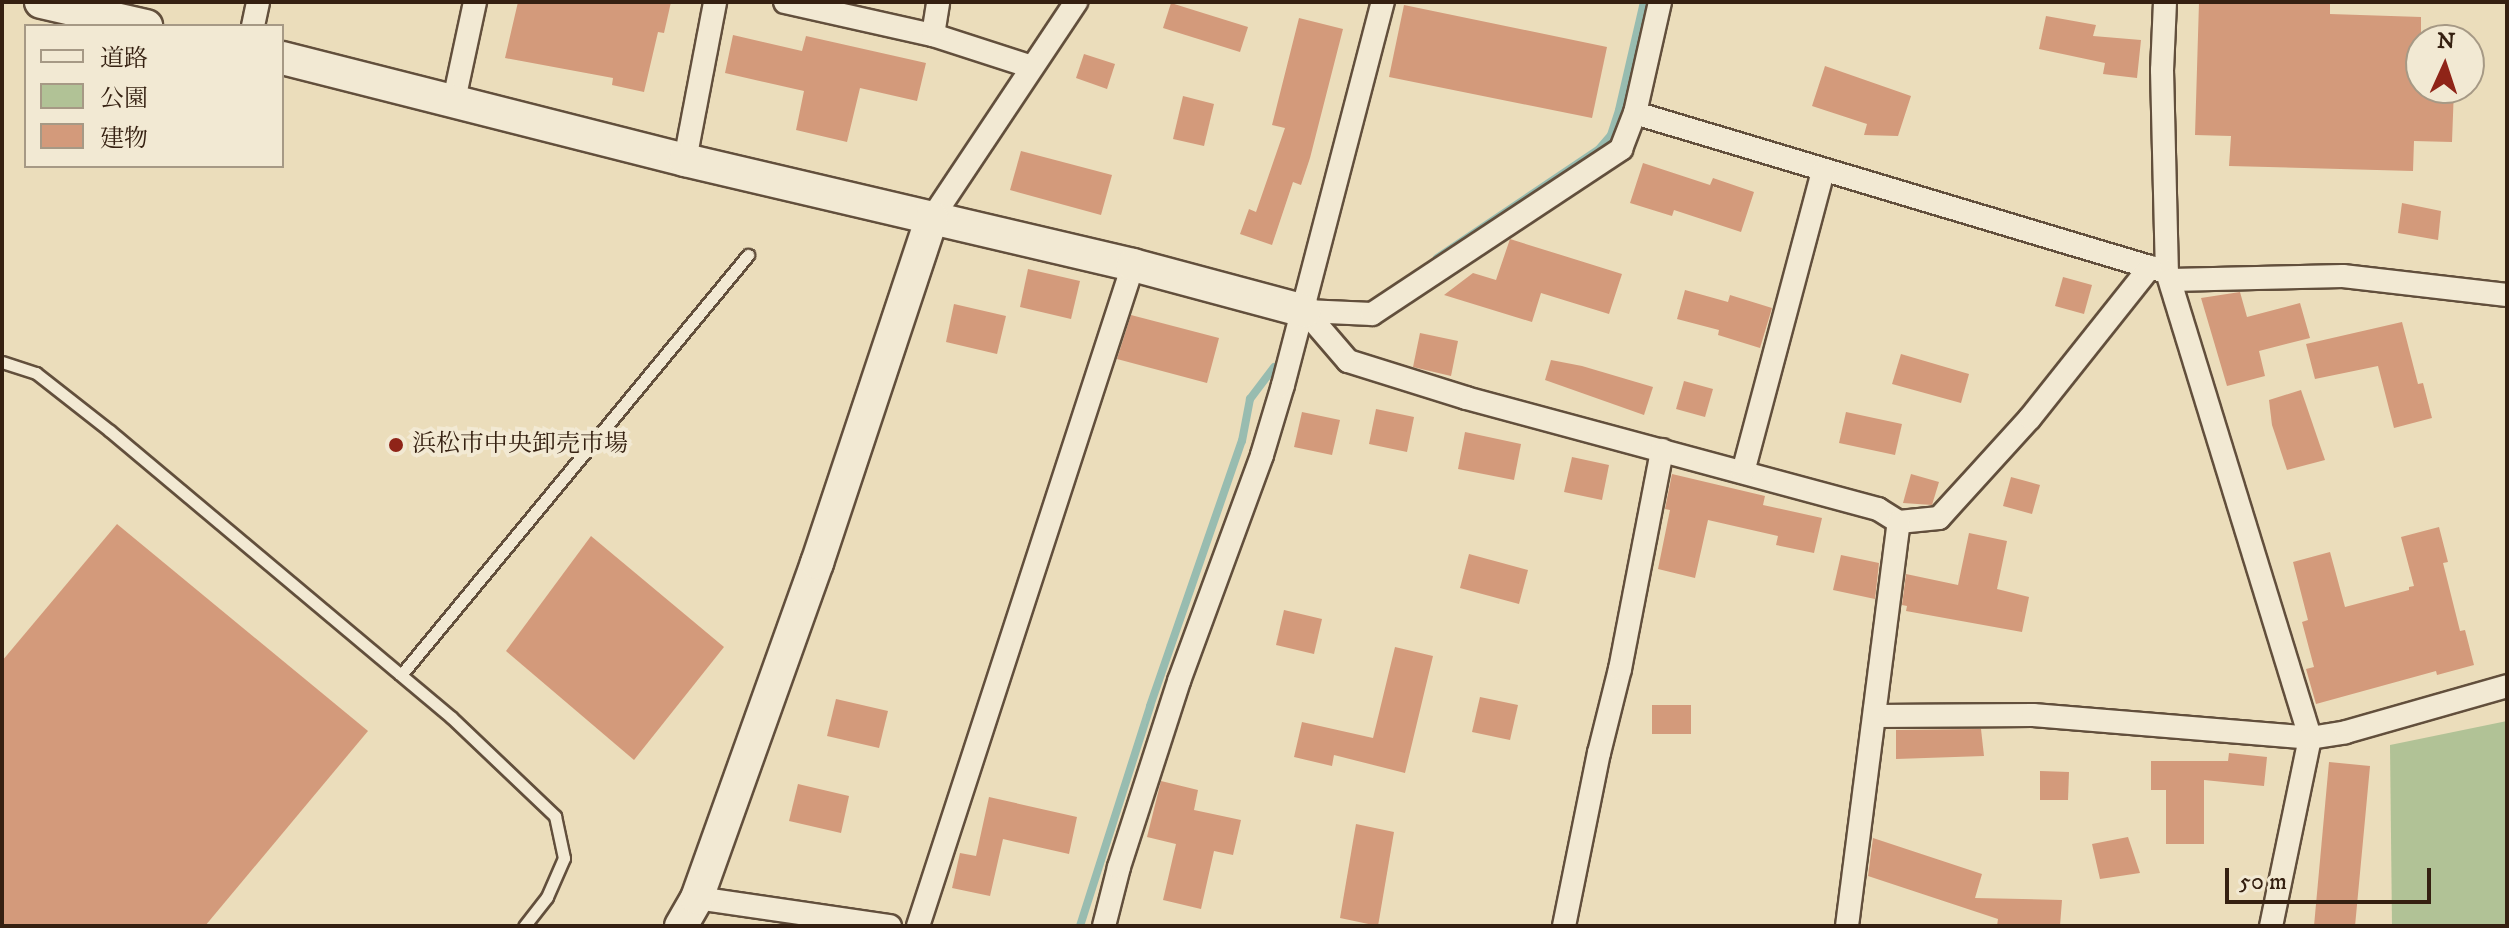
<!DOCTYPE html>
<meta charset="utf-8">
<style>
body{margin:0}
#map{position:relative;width:2509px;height:928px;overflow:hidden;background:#ebddbb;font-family:"IM FELL DW Pica","Noto Serif JP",serif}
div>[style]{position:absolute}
.green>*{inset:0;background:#b1c296}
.stream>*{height:8px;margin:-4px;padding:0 4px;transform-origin:4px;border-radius:4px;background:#98bcb0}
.building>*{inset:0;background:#d39a7b}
.roads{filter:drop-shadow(2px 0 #624f3c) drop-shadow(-2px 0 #624f3c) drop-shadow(0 2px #624f3c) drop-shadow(0 -2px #624f3c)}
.lane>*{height:11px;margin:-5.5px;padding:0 5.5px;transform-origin:5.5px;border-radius:5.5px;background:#f2e9d3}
.street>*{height:22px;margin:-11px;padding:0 11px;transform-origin:11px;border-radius:11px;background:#f2e9d3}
.secondary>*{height:32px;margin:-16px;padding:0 16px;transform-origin:16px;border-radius:16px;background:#f2e9d3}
.dots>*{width:22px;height:22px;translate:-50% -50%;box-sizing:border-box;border:4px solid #f2e9d3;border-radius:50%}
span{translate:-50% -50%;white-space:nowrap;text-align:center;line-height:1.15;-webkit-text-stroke:8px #f2e9d3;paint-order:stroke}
.poi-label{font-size:24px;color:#352011}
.left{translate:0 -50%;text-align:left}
.frame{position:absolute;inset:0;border:4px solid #352011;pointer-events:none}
.legend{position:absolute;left:24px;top:24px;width:260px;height:144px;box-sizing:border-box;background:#f2e9d3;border:2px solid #a69985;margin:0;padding:10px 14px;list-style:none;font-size:24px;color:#352011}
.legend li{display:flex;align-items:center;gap:16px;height:40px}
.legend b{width:40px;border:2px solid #a69985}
.north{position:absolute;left:2405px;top:24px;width:80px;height:80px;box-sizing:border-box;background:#f2e9d3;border:2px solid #a69985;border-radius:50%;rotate:3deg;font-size:22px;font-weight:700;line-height:32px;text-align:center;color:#352011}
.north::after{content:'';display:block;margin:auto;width:28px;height:36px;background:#8f2418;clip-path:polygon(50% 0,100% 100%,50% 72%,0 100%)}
.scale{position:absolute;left:2225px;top:868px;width:206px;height:36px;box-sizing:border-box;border:4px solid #352011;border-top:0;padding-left:10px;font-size:24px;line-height:28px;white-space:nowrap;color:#352011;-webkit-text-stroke:6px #f2e9d3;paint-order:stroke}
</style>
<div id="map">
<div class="green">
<div style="clip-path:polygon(2507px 721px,2507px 926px,2392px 926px,2390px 745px)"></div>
</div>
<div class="stream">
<div style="left:1437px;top:258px;width:195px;rotate:-33.9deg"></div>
<div style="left:1599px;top:149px;width:18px;rotate:-49deg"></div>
<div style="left:1611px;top:135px;width:26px;rotate:-72deg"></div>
<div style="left:1619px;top:110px;width:111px;rotate:-77deg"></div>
<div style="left:1080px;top:926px;width:231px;rotate:-72.3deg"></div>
<div style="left:1150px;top:706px;width:281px;rotate:-70.9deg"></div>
<div style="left:1242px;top:441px;width:43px;rotate:-79.2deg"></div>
<div style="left:1250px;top:399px;width:40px;rotate:-53deg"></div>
</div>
<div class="building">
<div style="clip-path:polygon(518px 2px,671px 2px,664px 33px,658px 32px,644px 92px,612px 85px,613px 78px,505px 58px)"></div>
<div style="clip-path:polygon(2199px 2px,2330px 2px,2330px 14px,2421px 17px,2421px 88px,2454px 88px,2452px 142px,2414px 141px,2413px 171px,2229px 166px,2231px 136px,2195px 135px)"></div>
<div style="clip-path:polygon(1171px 3px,1248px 27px,1240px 52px,1163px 28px)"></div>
<div style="clip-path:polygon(1404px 5px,1607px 47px,1592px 118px,1389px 77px)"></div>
<div style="clip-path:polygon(2046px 16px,2096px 25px,2093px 36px,2141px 40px,2137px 78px,2103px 74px,2105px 63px,2039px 49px)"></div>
<div style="clip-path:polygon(1299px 18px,1343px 29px,1310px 158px,1301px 185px,1293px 182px,1272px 245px,1240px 234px,1249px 209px,1256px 212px,1285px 128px,1272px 125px)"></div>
<div style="clip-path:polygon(733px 35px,802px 51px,806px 36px,926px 63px,917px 101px,860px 88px,847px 142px,796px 130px,804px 91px,725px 73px)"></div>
<div style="clip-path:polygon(1084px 54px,1115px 64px,1107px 89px,1076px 78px)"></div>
<div style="clip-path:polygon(1825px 66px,1911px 96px,1898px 136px,1864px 135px,1867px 124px,1812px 106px)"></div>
<div style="clip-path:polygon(1183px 96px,1214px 104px,1204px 146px,1173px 139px)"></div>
<div style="clip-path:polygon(1021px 151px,1112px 175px,1101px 215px,1010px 190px)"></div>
<div style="clip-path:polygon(1643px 163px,1710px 185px,1713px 178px,1754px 192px,1741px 232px,1674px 210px,1672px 216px,1630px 203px)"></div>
<div style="clip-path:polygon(2402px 203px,2441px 211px,2438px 240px,2398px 233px)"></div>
<div style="clip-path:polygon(1510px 239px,1622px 274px,1609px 314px,1541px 293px,1532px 322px,1444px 295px,1473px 273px,1496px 280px)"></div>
<div style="clip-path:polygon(1028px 269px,1080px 281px,1071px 319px,1020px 307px)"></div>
<div style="clip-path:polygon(2063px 277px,2092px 285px,2084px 314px,2055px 306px)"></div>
<div style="clip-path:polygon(1685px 290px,1728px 302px,1730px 295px,1772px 308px,1760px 348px,1718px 335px,1719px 330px,1677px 319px)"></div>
<div style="clip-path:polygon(2240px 292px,2247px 317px,2300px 303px,2310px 338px,2259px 351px,2265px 376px,2227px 386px,2201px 298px)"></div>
<div style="clip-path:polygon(954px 304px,1006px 316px,997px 354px,946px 342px)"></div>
<div style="clip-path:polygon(1131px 315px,1219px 338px,1207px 383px,1117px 359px)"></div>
<div style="clip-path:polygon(2402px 322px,2418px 384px,2423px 383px,2432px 418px,2394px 428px,2378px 366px,2315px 379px,2306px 344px)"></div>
<div style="clip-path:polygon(1420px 333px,1458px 341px,1451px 376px,1413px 367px)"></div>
<div style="clip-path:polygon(1901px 354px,1969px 374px,1961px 403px,1892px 384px)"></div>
<div style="clip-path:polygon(1551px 360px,1582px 366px,1653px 387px,1644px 415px,1545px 380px)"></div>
<div style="clip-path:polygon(1684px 381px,1713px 389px,1705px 417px,1676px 409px)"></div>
<div style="clip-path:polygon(2301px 390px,2325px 460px,2287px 470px,2272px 425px,2269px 400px)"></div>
<div style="clip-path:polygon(1376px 409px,1414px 417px,1407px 452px,1369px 444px)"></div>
<div style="clip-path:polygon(1302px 412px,1340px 420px,1332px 455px,1294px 447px)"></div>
<div style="clip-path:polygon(1846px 412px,1902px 424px,1895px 455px,1839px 443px)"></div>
<div style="clip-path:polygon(1465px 432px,1521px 444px,1514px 480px,1458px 469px)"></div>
<div style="clip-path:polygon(1572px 457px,1609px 465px,1602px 500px,1564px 492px)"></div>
<div style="clip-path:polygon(1672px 474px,1765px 496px,1763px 505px,1822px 518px,1814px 553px,1776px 545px,1778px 536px,1708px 520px,1695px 578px,1658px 569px,1670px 510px,1665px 509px)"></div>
<div style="clip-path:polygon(1911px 474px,1939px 482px,1932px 505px,1903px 503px)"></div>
<div style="clip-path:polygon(2011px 477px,2040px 485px,2032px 514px,2003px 506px)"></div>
<div style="clip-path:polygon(117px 524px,368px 731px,205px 926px,2px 926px,2px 661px)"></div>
<div style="clip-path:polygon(2439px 527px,2448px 562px,2443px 563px,2460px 631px,2465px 630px,2474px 665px,2437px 675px,2436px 671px,2316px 704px,2306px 669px,2314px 667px,2302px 622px,2308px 620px,2293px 562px,2330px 552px,2345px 607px,2409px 590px,2409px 587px,2414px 586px,2401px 537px)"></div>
<div style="clip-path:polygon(1969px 533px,2007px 541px,1997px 589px,2029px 597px,2022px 632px,1906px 611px,1907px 606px,1902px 605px,1906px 574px,1958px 585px)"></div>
<div style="clip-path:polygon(591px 536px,724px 647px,634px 760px,506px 651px)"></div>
<div style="clip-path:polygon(1469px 554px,1528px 570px,1519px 604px,1460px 588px)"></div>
<div style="clip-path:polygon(1841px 555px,1879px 563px,1875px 599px,1833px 590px)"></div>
<div style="clip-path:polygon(1284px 610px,1322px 619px,1314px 654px,1276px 645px)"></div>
<div style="clip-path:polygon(1395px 647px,1433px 656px,1405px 773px,1334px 755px,1332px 766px,1294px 757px,1302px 722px,1373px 738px)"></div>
<div style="clip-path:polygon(1480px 697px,1518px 705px,1510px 740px,1472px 732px)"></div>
<div style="clip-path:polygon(836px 699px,888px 711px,879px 748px,827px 736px)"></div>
<div style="clip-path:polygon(1652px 705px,1691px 705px,1691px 734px,1652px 734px)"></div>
<div style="clip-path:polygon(1981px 729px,1984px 756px,1896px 759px,1896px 730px)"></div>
<div style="clip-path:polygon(2229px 753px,2267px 757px,2264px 786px,2204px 780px,2204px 844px,2166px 844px,2166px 790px,2151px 790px,2151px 761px,2228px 761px)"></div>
<div style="clip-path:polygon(2329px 762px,2370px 766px,2355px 926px,2314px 926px)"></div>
<div style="clip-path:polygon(2040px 771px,2069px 772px,2068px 800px,2040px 800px)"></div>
<div style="clip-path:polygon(1161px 781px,1198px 790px,1194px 810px,1241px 820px,1233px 855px,1214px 851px,1201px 909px,1163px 900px,1176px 844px,1147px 837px)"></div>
<div style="clip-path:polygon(798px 784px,849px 796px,841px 833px,789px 821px)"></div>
<div style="clip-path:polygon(989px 797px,1077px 817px,1069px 854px,1003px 839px,990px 896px,952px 888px,960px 853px,976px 856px)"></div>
<div style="clip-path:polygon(1356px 824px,1394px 832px,1378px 926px,1340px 918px)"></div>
<div style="clip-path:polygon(2128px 837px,2140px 873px,2100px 879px,2092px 844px)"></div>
<div style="clip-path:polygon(1873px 838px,1982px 874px,1975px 898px,2062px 900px,2060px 926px,1997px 926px,1998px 919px,1868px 876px)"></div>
</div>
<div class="roads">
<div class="lane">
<div style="left:2px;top:362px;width:36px;rotate:18deg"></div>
<div style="left:36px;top:373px;width:94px;rotate:38.1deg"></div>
<div style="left:110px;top:431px;width:445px;rotate:40deg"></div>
<div style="left:451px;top:717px;width:144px;rotate:43.6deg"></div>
<div style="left:555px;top:816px;width:43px;rotate:77.9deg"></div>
<div style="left:564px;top:858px;width:43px;rotate:113.6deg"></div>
<div style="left:547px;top:897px;width:37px;rotate:128deg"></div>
<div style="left:401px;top:675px;width:545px;rotate:-50.44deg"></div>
</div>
<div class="street">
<div style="left:785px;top:2px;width:152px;rotate:12.6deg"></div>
<div style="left:933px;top:35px;width:104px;rotate:17.9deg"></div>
<div style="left:2165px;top:2px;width:68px;rotate:92.5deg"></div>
<div style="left:2162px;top:70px;width:202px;rotate:88.6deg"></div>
<div style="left:2167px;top:272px;width:487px;rotate:72.9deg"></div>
<div style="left:2310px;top:738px;width:192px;rotate:101.7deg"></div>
<div style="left:253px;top:26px;width:25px;rotate:-78deg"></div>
<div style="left:933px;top:35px;width:33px;rotate:-81deg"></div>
<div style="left:454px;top:100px;width:100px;rotate:-77.9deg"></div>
<div style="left:1635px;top:113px;width:551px;rotate:16.66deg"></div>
<div style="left:685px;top:160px;width:161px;rotate:-79.2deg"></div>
<div style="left:932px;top:218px;width:260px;rotate:-56.3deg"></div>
<div style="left:2171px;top:280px;width:172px;rotate:-1.3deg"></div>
<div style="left:2343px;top:276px;width:165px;rotate:6.6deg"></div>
<div style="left:1305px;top:311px;width:66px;rotate:49.3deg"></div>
<div style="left:1348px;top:361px;width:124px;rotate:17.4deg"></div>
<div style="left:1466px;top:398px;width:427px;rotate:15.1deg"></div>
<div style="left:1878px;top:509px;width:25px;rotate:32deg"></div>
<div style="left:1899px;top:522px;width:40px;rotate:-5.7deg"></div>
<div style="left:1939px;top:518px;width:135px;rotate:-47.7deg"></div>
<div style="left:2030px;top:418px;width:193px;rotate:-51.5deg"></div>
<div style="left:1305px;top:311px;width:67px;rotate:2.6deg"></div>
<div style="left:1372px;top:314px;width:299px;rotate:-33.5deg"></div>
<div style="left:1621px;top:149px;width:39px;rotate:-69deg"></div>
<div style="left:1635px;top:113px;width:114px;rotate:-77.3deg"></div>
<div style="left:1743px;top:472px;width:311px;rotate:-75.1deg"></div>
<div style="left:1875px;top:716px;width:158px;rotate:-0.4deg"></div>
<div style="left:2033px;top:715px;width:278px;rotate:4.7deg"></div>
<div style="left:2310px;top:738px;width:36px;rotate:-9deg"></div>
<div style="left:2346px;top:732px;width:167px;rotate:-15.9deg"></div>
<div style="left:697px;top:898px;width:195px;rotate:8.3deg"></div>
<div style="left:918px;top:926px;width:695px;rotate:-71.98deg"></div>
<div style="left:1104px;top:926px;width:61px;rotate:-75.7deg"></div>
<div style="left:1119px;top:867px;width:195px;rotate:-72.1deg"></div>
<div style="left:1179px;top:681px;width:241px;rotate:-69.8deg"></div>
<div style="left:1262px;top:455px;width:73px;rotate:-73.3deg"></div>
<div style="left:1283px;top:385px;width:396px;rotate:-75.4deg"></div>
<div style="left:1564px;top:926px;width:177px;rotate:-78.6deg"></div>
<div style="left:1599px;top:753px;width:87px;rotate:-76deg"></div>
<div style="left:1620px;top:669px;width:223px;rotate:-79.1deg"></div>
<div style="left:1847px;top:926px;width:407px;rotate:-82.7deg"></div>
</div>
<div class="secondary">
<div style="left:41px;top:2px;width:108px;rotate:12.9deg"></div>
<div style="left:282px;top:58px;width:416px;rotate:14.2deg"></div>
<div style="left:685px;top:160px;width:460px;rotate:13.2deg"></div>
<div style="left:1133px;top:265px;width:178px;rotate:15deg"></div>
<div style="left:681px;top:926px;width:32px;rotate:-60deg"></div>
<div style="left:697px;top:898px;width:356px;rotate:-70.3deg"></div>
<div style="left:817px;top:563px;width:364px;rotate:-71.6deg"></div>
</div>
</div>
<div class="dots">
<div style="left:396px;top:445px;background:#8f2418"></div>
</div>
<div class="poi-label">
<span class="left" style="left:412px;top:445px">浜松市中央卸売市場</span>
</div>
<div class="frame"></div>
<ul class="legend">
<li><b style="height:10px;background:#f2e9d3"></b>道路</li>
<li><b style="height:22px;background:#b1c296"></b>公園</li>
<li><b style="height:22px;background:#d39a7b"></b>建物</li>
</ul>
<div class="north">N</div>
<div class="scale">50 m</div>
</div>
